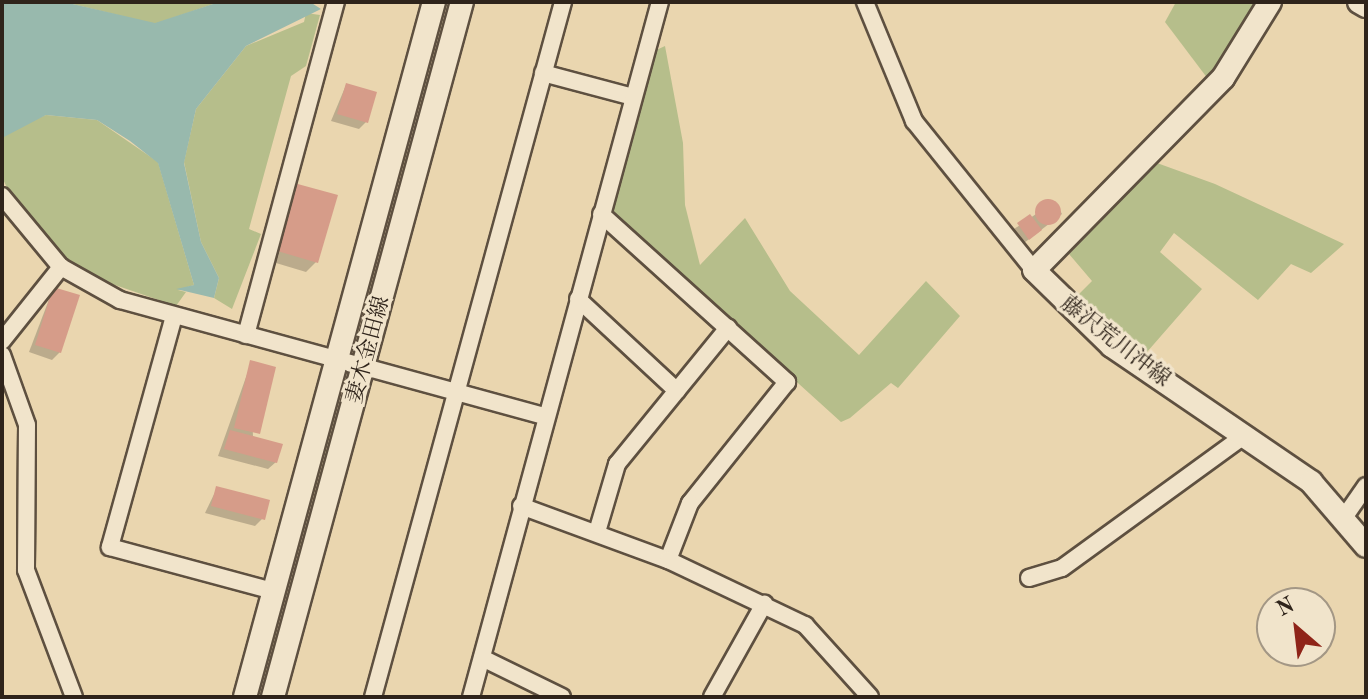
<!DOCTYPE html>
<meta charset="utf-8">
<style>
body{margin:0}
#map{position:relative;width:1368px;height:699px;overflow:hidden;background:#ead6af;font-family:"Old Standard TT","Noto Serif JP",serif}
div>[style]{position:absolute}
.green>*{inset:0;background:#b6be8b}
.water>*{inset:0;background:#98b9ad}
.shadow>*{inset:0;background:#0003}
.building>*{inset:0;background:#d69c89}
.round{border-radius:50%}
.roads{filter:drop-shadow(2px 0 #5e5040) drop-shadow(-2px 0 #5e5040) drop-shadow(0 2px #5e5040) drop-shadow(0 -2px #5e5040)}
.street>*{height:16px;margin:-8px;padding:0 8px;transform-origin:8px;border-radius:8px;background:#f1e4cb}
.secondary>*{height:22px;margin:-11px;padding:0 11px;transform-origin:11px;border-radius:11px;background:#f1e4cb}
span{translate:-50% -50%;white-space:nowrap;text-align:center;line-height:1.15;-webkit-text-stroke:6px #f1e4cb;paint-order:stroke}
.street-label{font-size:22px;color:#2f241b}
.frame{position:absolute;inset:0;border:4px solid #2f241b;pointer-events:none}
.north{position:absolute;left:1256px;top:587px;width:80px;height:80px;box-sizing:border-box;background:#f1e4cb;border:2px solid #a39785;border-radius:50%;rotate:332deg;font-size:22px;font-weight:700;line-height:32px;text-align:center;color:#2f241b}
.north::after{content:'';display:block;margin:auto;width:28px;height:36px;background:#8f2418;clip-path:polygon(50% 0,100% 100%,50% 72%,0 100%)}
</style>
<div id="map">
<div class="green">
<div style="clip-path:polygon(64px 2px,219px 2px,155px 24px)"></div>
<div style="clip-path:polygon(1176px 2px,1261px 2px,1208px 79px,1165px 22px)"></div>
<div style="clip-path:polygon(306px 13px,320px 15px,306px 66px,291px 76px,249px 229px,261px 234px,232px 309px,214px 298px,219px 278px,201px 242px,184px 162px,196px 109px,246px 46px,304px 22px)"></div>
<div style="clip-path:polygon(665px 46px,683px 143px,685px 205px,700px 265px,745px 218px,790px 291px,859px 355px,926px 281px,960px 316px,898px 388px,891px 383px,850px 418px,841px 422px,611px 214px,652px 52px)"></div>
<div style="clip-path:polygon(46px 115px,97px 120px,158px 162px,194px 285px,178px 290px,186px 292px,176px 306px,86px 275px,45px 244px,14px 203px,2px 177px,2px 132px)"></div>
<div style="clip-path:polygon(1157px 163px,1215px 184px,1344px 244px,1311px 273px,1291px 264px,1258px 300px,1174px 233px,1160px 252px,1202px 289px,1147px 352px,1077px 296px,1092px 281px,1069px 254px)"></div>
</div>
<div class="water">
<div style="clip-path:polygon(2px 2px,64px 2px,155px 23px,219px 2px,310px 2px,321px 9px,246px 46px,196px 109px,184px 163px,201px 242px,219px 278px,214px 298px,176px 289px,194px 285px,158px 163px,130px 141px,97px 120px,46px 115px,4px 137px)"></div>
</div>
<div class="shadow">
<div style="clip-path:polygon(346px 85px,366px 122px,359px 129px,331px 121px)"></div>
<div style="clip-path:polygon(295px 185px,316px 262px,306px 272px,266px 260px)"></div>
<div style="clip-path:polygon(1055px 201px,1062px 214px,1024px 243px,1014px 229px)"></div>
<div style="clip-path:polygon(53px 289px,60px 352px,52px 360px,29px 352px)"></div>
<div style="clip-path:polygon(251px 363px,253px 438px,276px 462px,268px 469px,218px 456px)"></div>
<div style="clip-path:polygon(217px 488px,263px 518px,255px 526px,205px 513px)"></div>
</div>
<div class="building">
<div style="clip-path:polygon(346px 83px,377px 92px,368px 123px,337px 114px)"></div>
<div style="clip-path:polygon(294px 183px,338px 195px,318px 263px,274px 250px)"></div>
<div class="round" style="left:1035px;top:199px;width:26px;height:26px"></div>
<div style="clip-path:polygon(1030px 214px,1042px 230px,1029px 240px,1017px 223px)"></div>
<div style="clip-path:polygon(53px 287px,80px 295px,61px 353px,35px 345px)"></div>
<div style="clip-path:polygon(250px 360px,276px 367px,260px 434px,234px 428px)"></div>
<div style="clip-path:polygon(230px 430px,283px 444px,277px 463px,224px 449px)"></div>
<div style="clip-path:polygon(216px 486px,270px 500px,265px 520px,211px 506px)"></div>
</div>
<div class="roads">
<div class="street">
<div style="left:865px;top:2px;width:129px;rotate:67.6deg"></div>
<div style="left:914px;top:121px;width:191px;rotate:51.2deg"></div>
<div style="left:543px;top:73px;width:93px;rotate:14.9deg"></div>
<div style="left:2px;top:196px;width:92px;rotate:50.3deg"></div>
<div style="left:61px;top:267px;width:68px;rotate:29.2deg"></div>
<div style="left:120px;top:300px;width:440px;rotate:15.3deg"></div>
<div style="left:601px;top:214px;width:251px;rotate:42.1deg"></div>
<div style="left:787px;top:382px;width:155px;rotate:128.7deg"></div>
<div style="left:690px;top:503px;width:61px;rotate:111.1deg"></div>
<div style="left:578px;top:299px;width:135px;rotate:42.9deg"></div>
<div style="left:174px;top:316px;width:240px;rotate:105.5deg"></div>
<div style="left:110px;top:547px;width:169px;rotate:15.1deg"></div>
<div style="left:246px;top:335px;width:345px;rotate:-74.9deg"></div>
<div style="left:2px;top:341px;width:95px;rotate:-51.4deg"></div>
<div style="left:2px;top:355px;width:74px;rotate:70.3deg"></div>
<div style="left:27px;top:425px;width:145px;rotate:90.4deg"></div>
<div style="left:26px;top:570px;width:136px;rotate:69.3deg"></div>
<div style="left:521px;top:506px;width:157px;rotate:20.2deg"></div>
<div style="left:668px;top:560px;width:152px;rotate:25.4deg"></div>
<div style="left:805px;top:625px;width:97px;rotate:47.9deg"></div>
<div style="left:1343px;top:519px;width:40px;rotate:-55.1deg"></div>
<div style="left:597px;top:532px;width:71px;rotate:-73.6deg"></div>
<div style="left:617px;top:464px;width:176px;rotate:-50.8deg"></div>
<div style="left:1029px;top:578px;width:34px;rotate:-17deg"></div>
<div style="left:1062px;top:568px;width:225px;rotate:-36deg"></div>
<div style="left:482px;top:658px;width:89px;rotate:26deg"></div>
<div style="left:373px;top:697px;width:721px;rotate:-74.71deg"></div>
<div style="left:471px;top:697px;width:720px;rotate:-74.79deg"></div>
<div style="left:712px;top:697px;width:107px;rotate:-60.8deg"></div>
</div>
<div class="secondary">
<div style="left:1270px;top:2px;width:89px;rotate:121.7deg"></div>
<div style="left:1223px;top:78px;width:269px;rotate:134.5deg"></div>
<div style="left:1034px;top:270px;width:109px;rotate:44.3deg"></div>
<div style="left:1112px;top:346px;width:241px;rotate:34.3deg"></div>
<div style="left:1311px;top:482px;width:84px;rotate:49.3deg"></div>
<div style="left:1359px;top:2px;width:8px;rotate:30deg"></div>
<div style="left:245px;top:697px;width:720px;rotate:-74.79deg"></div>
<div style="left:273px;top:697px;width:720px;rotate:-74.79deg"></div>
</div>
</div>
<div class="street-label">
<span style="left:1115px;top:342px;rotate:38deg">藤沢荒川沖線</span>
<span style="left:369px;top:350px;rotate:-75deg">妻木金田線</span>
</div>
<div class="frame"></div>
<div class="north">N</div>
</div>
